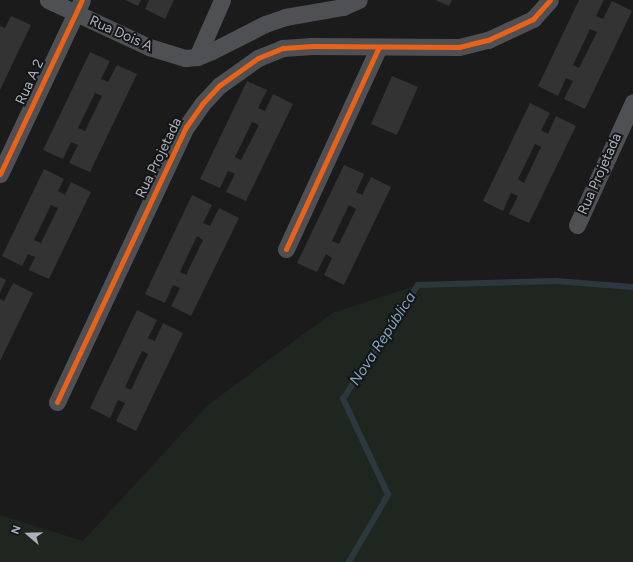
<!DOCTYPE html>
<meta charset="utf-8">
<style>
body{margin:0}
#map{position:relative;width:633px;height:562px;overflow:hidden;background:#1b1b1b;font-family:Figtree,sans-serif}
div>[style]{position:absolute}
.green>*{inset:0;background:#1e261f}
.stream>*{height:5.5px;margin:-2.75px;padding:0 2.75px;transform-origin:2.75px;border-radius:2.75px;background:#2c383e}
.building>*{inset:0;background:#333}
.street>*{height:17px;margin:-8.5px;padding:0 8.5px;transform-origin:8.5px;border-radius:8.5px;background:#4f5054}
.cycleway>*{height:5px;margin:-2.5px;padding:0 2.5px;transform-origin:2.5px;border-radius:2.5px;background:#ea6118}
span{translate:-50% -50%;white-space:nowrap;text-align:center;line-height:1.15;-webkit-text-stroke:4px #151517;paint-order:stroke}
.street-label{font-size:14px;color:#abb2bd}
.water-label{font-size:15px;color:#80a3ba;font-style:italic}
.north{position:absolute;left:8px;top:514px;width:40px;height:40px;-webkit-text-stroke:3px #151517;paint-order:stroke;rotate:290deg;font-size:11px;font-weight:700;line-height:16px;text-align:center;color:#abb2bd}
.north::after{content:'';display:block;margin:auto;width:14px;height:18px;background:#abb2bd;clip-path:polygon(50% 0,100% 100%,50% 72%,0 100%)}
</style>
<div id="map">
<div class="green">
<div style="clip-path:polygon(556px 281px,633px 287px,633px 562px,0 562px,0 515px,83px 541px,208px 405px,332px 313px,418px 285px)"></div>
</div>
<div class="stream">
<div style="left:349px;top:562px;width:78px;rotate:-59.8deg"></div>
<div style="left:388px;top:495px;width:106px;rotate:-115.1deg"></div>
<div style="left:343px;top:399px;width:136px;rotate:-56.7deg"></div>
<div style="left:418px;top:285px;width:138px;rotate:-1.7deg"></div>
<div style="left:556px;top:281px;width:77px;rotate:4.5deg"></div>
</div>
<div class="building">
<div style="clip-path:polygon(125px 0,141px 0,138px 6px)"></div>
<div style="clip-path:polygon(149px 0,174px 0,165px 19px,145px 9px)"></div>
<div style="clip-path:polygon(435px 0,452px 0,449px 6px)"></div>
<div style="clip-path:polygon(evenodd,579px 0,604px 0,596px 16px,603px 19px,612px 1px,632px 11px,585px 109px,564px 99px,573px 81px,566px 78px,558px 96px,538px 86px,579px 0,590px 29px,597px 32px,579px 68px,573px 65px,590px 29px)"></div>
<div style="clip-path:polygon(11px 16px,31px 25px,0 90px,0 26px,5px 28px)"></div>
<div style="clip-path:polygon(evenodd,90px 52px,110px 61px,101px 79px,108px 82px,117px 65px,137px 74px,90px 172px,69px 163px,78px 145px,71px 142px,63px 159px,43px 150px,90px 52px,95px 93px,102px 96px,85px 131px,78px 128px,95px 93px)"></div>
<div style="clip-path:polygon(392px 76px,418px 87px,397px 135px,371px 124px)"></div>
<div style="clip-path:polygon(evenodd,247px 81px,267px 90px,258px 108px,265px 111px,273px 94px,293px 104px,246px 201px,226px 192px,235px 174px,228px 171px,220px 188px,200px 179px,247px 81px,252px 122px,259px 125px,241px 160px,235px 157px,252px 122px)"></div>
<div style="clip-path:polygon(evenodd,530px 103px,550px 113px,541px 130px,548px 134px,556px 116px,576px 126px,529px 223px,509px 214px,518px 196px,511px 193px,503px 211px,483px 201px,530px 103px,535px 144px,541px 147px,524px 183px,518px 179px,535px 144px)"></div>
<div style="clip-path:polygon(evenodd,344px 165px,364px 174px,356px 192px,362px 195px,371px 177px,391px 187px,344px 285px,324px 275px,332px 258px,326px 254px,317px 272px,297px 263px,344px 165px,349px 205px,356px 209px,339px 244px,332px 241px,349px 205px)"></div>
<div style="clip-path:polygon(evenodd,44px 169px,64px 179px,58px 191px,65px 195px,71px 182px,91px 192px,49px 279px,29px 270px,35px 257px,28px 254px,22px 266px,2px 256px,44px 169px,51px 205px,58px 208px,41px 243px,34px 240px,51px 205px)"></div>
<div style="clip-path:polygon(evenodd,192px 195px,212px 205px,203px 223px,210px 226px,219px 208px,239px 218px,191px 316px,171px 306px,180px 288px,173px 285px,165px 303px,145px 294px,192px 195px,197px 236px,203px 240px,186px 275px,180px 272px,197px 236px)"></div>
<div style="clip-path:polygon(0 277px,6px 280px,0 293px)"></div>
<div style="clip-path:polygon(13px 283px,33px 293px,0 361px,0 299px,4px 301px)"></div>
<div style="clip-path:polygon(evenodd,137px 310px,157px 320px,148px 338px,155px 341px,163px 323px,183px 333px,136px 431px,116px 421px,125px 403px,118px 400px,110px 418px,90px 408px,137px 310px,142px 351px,148px 354px,131px 390px,125px 387px,142px 351px)"></div>
</div>
<div class="street">
<div style="left:48px;top:0;width:111px;rotate:25deg"></div>
<div style="left:149px;top:47px;width:38px;rotate:17deg"></div>
<div style="left:185px;top:58px;width:12px;rotate:-5deg"></div>
<div style="left:197px;top:57px;width:16px;rotate:-22deg"></div>
<div style="left:212px;top:51px;width:59px;rotate:-27deg"></div>
<div style="left:265px;top:24px;width:21px;rotate:-19deg"></div>
<div style="left:285px;top:17px;width:59px;rotate:-9.8deg"></div>
<div style="left:343px;top:7px;width:17px;rotate:-24deg"></div>
<div style="left:197px;top:57px;width:62px;rotate:-66.3deg"></div>
<div style="left:0;top:174px;width:192px;rotate:-64.8deg"></div>
<div style="left:577px;top:225px;width:135px;rotate:-65.5deg"></div>
<div style="left:286px;top:249px;width:222px;rotate:-65.3deg"></div>
<div style="left:57px;top:402px;width:304px;rotate:-64.9deg"></div>
<div style="left:186px;top:127px;width:28px;rotate:-55deg"></div>
<div style="left:202px;top:104px;width:26px;rotate:-47deg"></div>
<div style="left:220px;top:85px;width:47px;rotate:-35.4deg"></div>
<div style="left:258px;top:58px;width:27px;rotate:-22deg"></div>
<div style="left:283px;top:48px;width:29px;rotate:-4deg"></div>
<div style="left:312px;top:46px;width:147px;rotate:0.4deg"></div>
<div style="left:459px;top:47px;width:30px;rotate:-14deg"></div>
<div style="left:488px;top:40px;width:50px;rotate:-25deg"></div>
<div style="left:533px;top:19px;width:25px;rotate:-48deg"></div>
</div>
<div class="cycleway">
<div style="left:0;top:174px;width:192px;rotate:-64.8deg"></div>
<div style="left:286px;top:249px;width:222px;rotate:-65.3deg"></div>
<div style="left:57px;top:402px;width:304px;rotate:-64.9deg"></div>
<div style="left:186px;top:127px;width:28px;rotate:-55deg"></div>
<div style="left:202px;top:104px;width:26px;rotate:-47deg"></div>
<div style="left:220px;top:85px;width:47px;rotate:-35.4deg"></div>
<div style="left:258px;top:58px;width:27px;rotate:-22deg"></div>
<div style="left:283px;top:48px;width:29px;rotate:-4deg"></div>
<div style="left:312px;top:46px;width:147px;rotate:0.4deg"></div>
<div style="left:459px;top:47px;width:30px;rotate:-14deg"></div>
<div style="left:488px;top:40px;width:50px;rotate:-25deg"></div>
<div style="left:533px;top:19px;width:25px;rotate:-48deg"></div>
</div>
<div class="street-label">
<span style="left:121px;top:34px;rotate:24deg">Rua Dois A</span>
<span style="left:30px;top:82px;rotate:-65deg">Rua A 2</span>
<span style="left:159px;top:158px;rotate:-64deg">Rua Projetada</span>
<span style="left:600px;top:174px;rotate:-66deg">Rua Projetada</span>
</div>
<div class="water-label">
<span style="left:383px;top:339px;rotate:-57deg">Nova República</span>
</div>
<div class="north">N</div>
</div>
